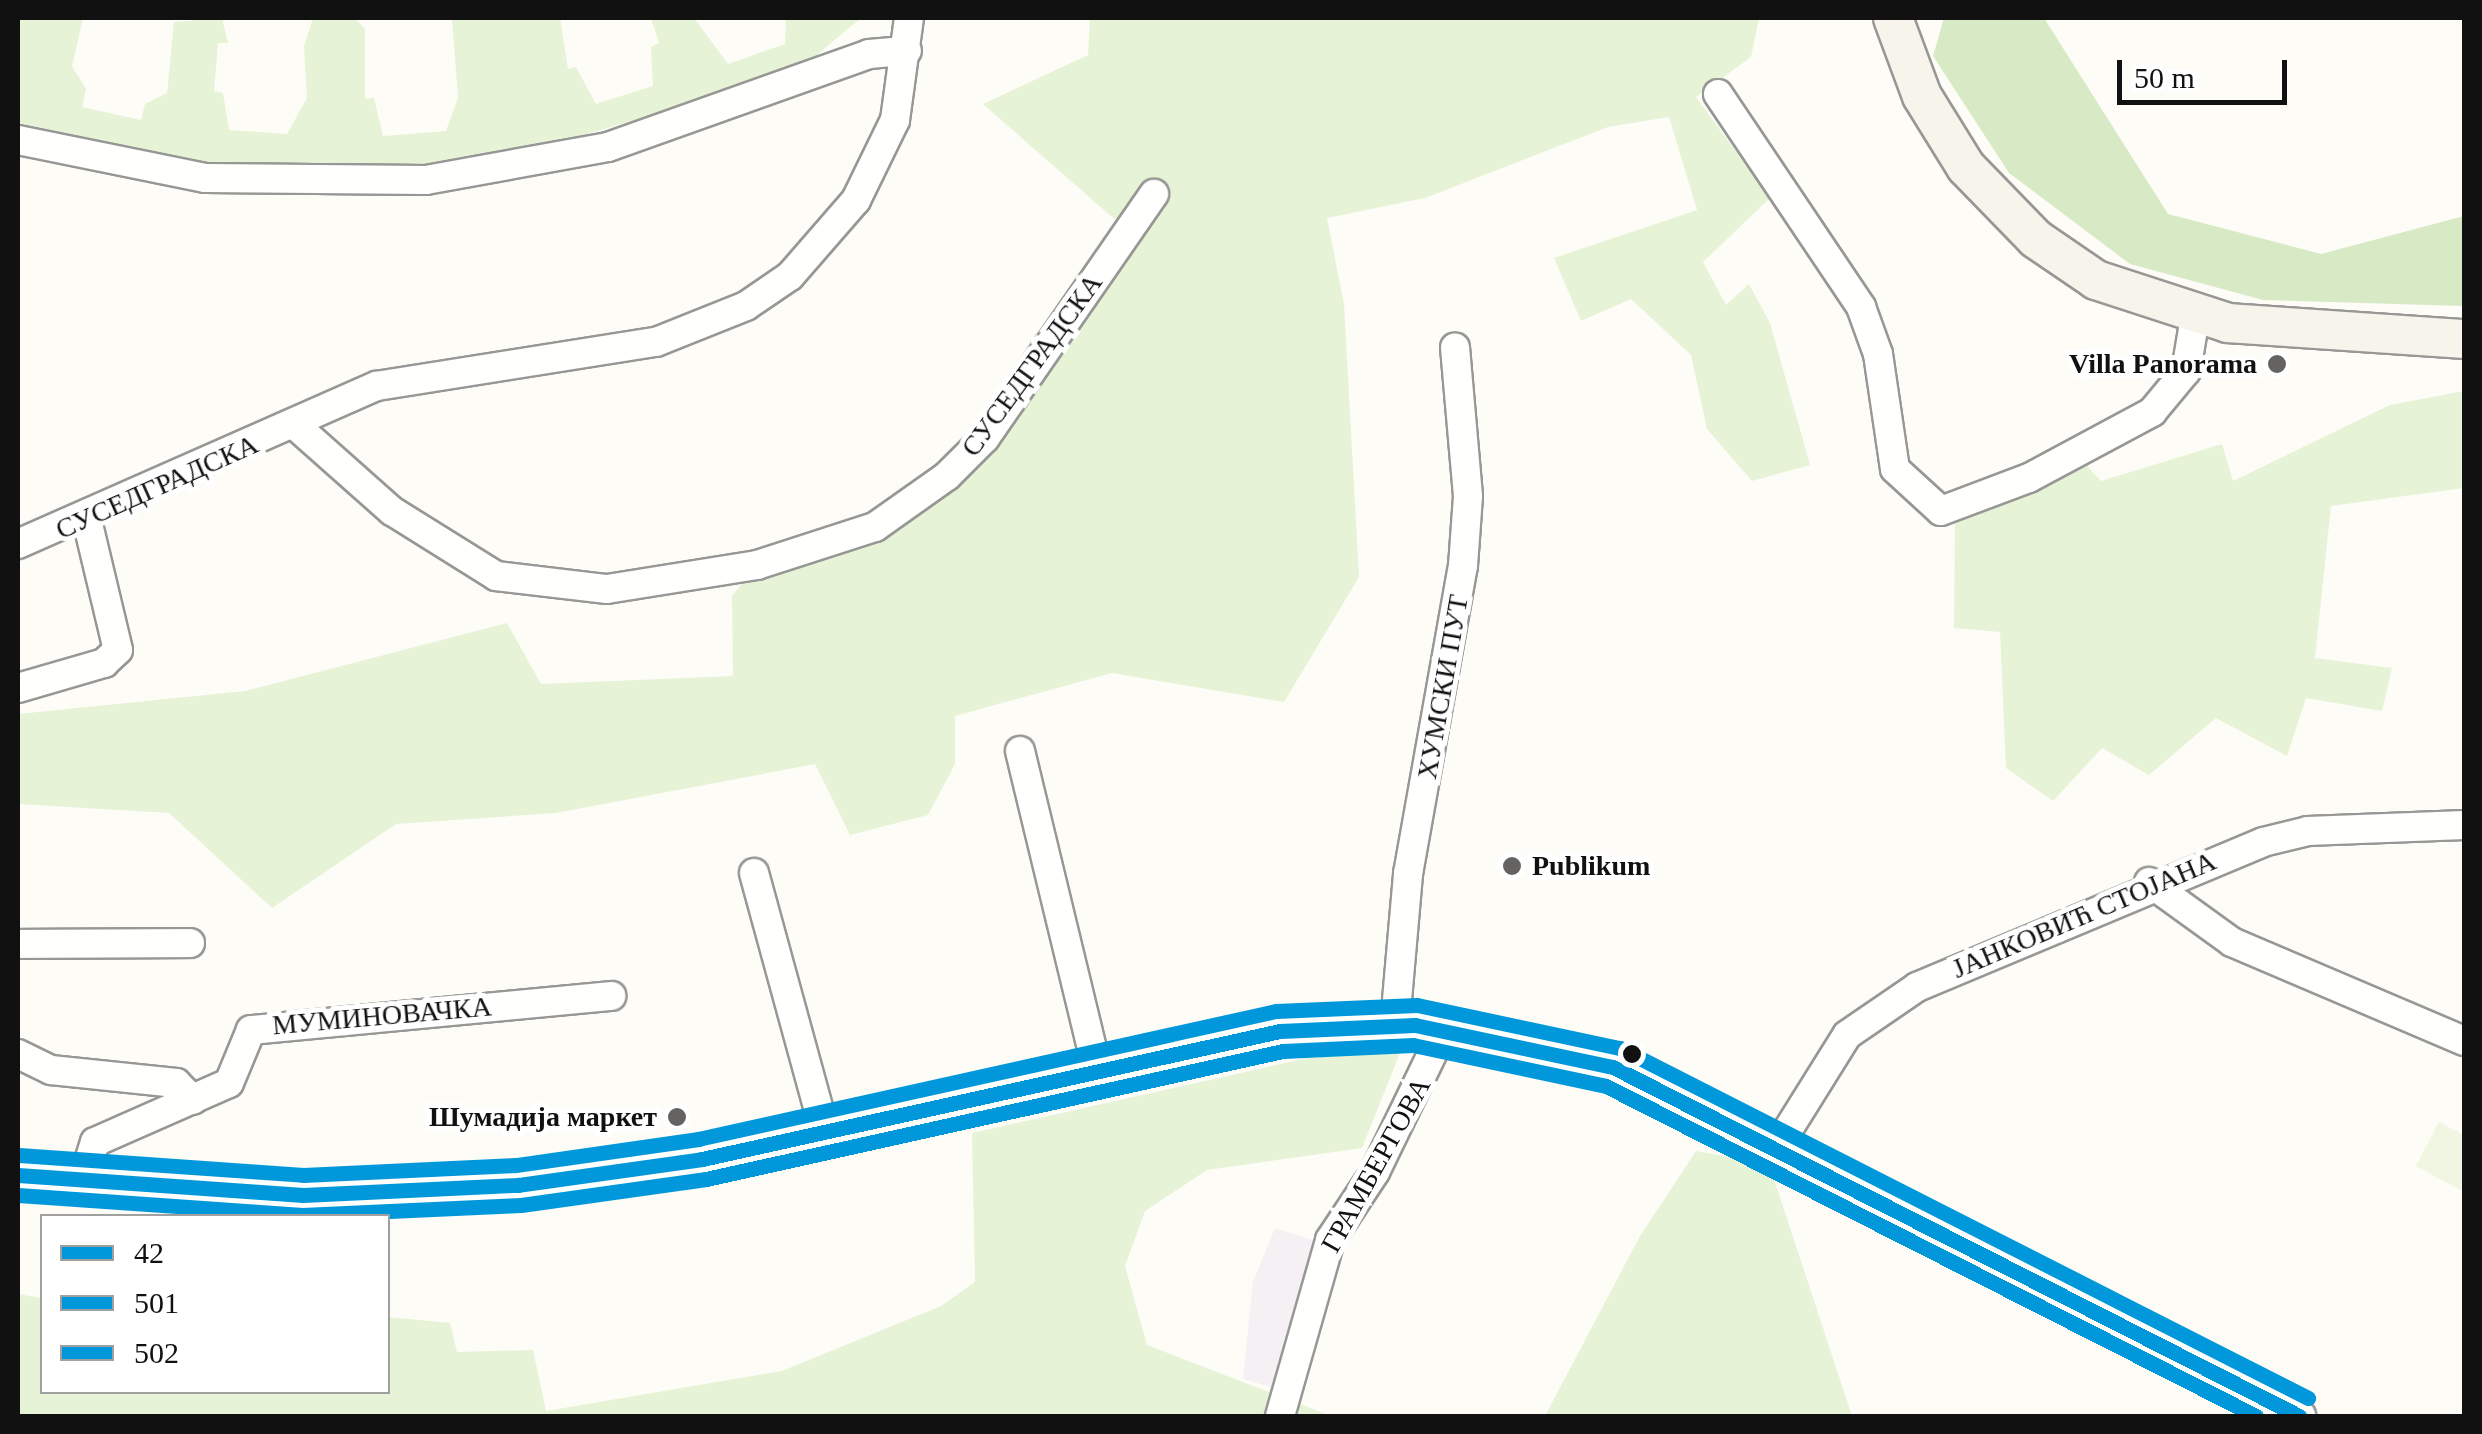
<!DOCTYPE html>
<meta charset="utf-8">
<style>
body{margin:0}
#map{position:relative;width:2482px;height:1434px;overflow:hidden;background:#fdfcf7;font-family:"Times New Roman",serif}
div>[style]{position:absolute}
.industrial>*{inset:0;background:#f5f0f3}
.green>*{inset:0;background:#e7f3d7}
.forest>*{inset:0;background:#d8eac5}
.pitch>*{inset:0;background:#f0f6e1}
.roads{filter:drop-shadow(2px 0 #979795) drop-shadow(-2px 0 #979795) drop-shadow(0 2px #979795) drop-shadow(0 -2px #979795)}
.minor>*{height:28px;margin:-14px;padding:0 14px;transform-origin:14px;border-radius:14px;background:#fffffe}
.tertiary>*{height:32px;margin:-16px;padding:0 16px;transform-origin:16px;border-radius:16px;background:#fffffe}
.secondary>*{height:38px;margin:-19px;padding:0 19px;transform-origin:19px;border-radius:19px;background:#f6f4eb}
.bus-1>*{height:15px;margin:-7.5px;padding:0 7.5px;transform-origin:7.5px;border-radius:7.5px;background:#0098da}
.bus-2>*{height:15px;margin:-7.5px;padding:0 7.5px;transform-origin:7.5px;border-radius:7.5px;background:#0098da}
.bus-3>*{height:15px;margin:-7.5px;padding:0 7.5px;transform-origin:7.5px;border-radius:7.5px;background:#0098da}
.dots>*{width:28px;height:28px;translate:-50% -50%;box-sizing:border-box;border:5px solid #fff;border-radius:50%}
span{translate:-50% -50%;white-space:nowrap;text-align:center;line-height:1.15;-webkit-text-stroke:10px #fff;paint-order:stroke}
.poi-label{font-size:28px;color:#111;font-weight:700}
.right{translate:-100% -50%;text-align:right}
.left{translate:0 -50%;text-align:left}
.street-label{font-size:28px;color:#111}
.frame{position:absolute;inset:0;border:20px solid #111;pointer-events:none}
.legend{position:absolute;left:40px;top:1214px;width:350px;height:180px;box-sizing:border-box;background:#fff;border:2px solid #a0a0a0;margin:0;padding:12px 18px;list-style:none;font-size:30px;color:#111}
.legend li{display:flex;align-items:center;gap:20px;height:50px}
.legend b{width:50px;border:2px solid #a0a0a0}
.scale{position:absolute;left:2117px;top:60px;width:170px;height:45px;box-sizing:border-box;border:5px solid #111;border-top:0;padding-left:12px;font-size:30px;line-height:35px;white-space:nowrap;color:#111;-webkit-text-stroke:8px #fff;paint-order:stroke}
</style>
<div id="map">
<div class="industrial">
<div style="clip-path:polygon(1275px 1228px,1316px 1241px,1275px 1388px,1243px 1379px,1253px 1282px)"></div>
</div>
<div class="green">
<div style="clip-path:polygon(18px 18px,83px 18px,72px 66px,86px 89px,82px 107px,141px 120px,145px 104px,167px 93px,174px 22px,222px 18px,228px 43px,218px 43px,214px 91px,223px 93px,229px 130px,287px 134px,307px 98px,304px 46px,313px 18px,355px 18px,365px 29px,365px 99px,374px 98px,383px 136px,446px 131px,458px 98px,452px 18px,560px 18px,568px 69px,576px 67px,596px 104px,653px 86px,651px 47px,659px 43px,651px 18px,694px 18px,728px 64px,785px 44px,786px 18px,861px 18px,812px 59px,706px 99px,498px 160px,399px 168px,219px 166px,18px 124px)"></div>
<div style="clip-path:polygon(1090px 18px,1759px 18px,1751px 57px,1696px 97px,1770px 198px,1703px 262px,1726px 305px,1749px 284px,1770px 323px,1810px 465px,1752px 481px,1707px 429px,1691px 355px,1631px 299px,1581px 321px,1554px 258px,1697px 210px,1669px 117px,1608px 127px,1425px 198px,1327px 218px,1344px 304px,1359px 577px,1284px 702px,1112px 673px,955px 716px,955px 764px,928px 815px,850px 835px,815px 764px,556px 813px,396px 824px,272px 908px,169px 813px,18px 804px,18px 714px,245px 691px,507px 623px,541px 684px,733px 676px,732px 596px,757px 565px,901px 513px,985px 438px,1128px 231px,983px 104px,1088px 55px)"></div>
<div style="clip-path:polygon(2464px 391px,2464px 488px,2331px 506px,2315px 658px,2392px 668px,2382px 711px,2306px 698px,2287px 756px,2216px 718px,2149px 775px,2102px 748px,2053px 801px,2006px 768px,2000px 632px,1954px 628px,1955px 517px,2077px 455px,2101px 481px,2222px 444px,2233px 481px,2390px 405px)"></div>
<div style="clip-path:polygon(1402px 1048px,1362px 1148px,1207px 1170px,1145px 1211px,1125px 1266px,1147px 1345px,1331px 1416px,18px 1416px,18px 1294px,42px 1298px,42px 1392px,388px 1392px,388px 1317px,450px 1323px,457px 1352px,533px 1350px,546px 1411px,782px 1371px,941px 1306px,975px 1282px,972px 1133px,1343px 1050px)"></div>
<div style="clip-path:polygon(1696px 1151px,1769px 1164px,1852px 1416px,1545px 1416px,1640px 1236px)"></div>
</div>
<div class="forest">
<div style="clip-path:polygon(1944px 18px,2044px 18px,2168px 214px,2321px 254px,2464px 216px,2464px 306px,2263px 300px,2130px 264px,2009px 173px,1933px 56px)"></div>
</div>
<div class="pitch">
<div style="clip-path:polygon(2439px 1122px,2464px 1135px,2464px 1192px,2416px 1166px)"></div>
</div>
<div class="roads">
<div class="minor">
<div style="left:1718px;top:94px;width:257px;rotate:56.1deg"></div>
<div style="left:1861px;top:307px;width:50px;rotate:70.1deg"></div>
<div style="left:1878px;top:354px;width:116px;rotate:81.6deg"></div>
<div style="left:1895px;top:469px;width:62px;rotate:42.4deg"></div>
<div style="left:1941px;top:511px;width:94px;rotate:-20.6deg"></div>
<div style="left:2029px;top:478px;width:140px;rotate:-28.2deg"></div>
<div style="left:2152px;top:412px;width:53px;rotate:-50.3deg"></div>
<div style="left:2186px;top:371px;width:55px;rotate:-80.5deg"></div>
<div style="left:18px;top:140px;width:191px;rotate:11.5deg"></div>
<div style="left:205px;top:178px;width:221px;rotate:0.5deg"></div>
<div style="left:426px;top:180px;width:185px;rotate:-10.3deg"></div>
<div style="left:608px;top:147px;width:277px;rotate:-19.6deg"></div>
<div style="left:869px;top:54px;width:38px;rotate:-5deg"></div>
<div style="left:295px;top:425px;width:130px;rotate:41.6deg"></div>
<div style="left:392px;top:511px;width:123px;rotate:32deg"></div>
<div style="left:496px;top:576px;width:112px;rotate:6.7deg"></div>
<div style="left:607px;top:589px;width:152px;rotate:-9.1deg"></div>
<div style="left:757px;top:565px;width:124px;rotate:-17.9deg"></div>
<div style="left:875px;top:527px;width:88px;rotate:-35.3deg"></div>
<div style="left:947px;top:476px;width:54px;rotate:-45deg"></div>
<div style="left:985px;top:438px;width:297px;rotate:-55.3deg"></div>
<div style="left:18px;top:544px;width:392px;rotate:-23.8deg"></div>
<div style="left:377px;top:386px;width:282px;rotate:-9deg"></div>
<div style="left:656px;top:342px;width:97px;rotate:-21.8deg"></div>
<div style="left:746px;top:306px;width:53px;rotate:-34.3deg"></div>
<div style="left:790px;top:276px;width:101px;rotate:-49deg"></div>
<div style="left:856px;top:200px;width:89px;rotate:-64deg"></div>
<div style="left:895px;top:120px;width:103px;rotate:-82.2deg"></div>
<div style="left:18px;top:688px;width:90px;rotate:-16.2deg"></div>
<div style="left:104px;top:663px;width:19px;rotate:-43deg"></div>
<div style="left:118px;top:650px;width:134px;rotate:-103.4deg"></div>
<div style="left:1020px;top:751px;width:331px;rotate:76.4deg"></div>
<div style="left:754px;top:873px;width:270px;rotate:74.7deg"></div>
<div style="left:2149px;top:882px;width:102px;rotate:35.9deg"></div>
<div style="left:2232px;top:942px;width:252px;rotate:23.1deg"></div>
<div style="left:18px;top:944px;width:172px;rotate:-0.3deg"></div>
<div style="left:1395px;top:1023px;width:150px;rotate:-85deg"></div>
<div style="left:1408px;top:874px;width:313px;rotate:-79.9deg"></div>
<div style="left:1463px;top:566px;width:70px;rotate:-85.9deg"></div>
<div style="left:1468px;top:496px;width:149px;rotate:-95deg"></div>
<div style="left:18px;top:1054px;width:37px;rotate:26deg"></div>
<div style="left:51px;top:1070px;width:126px;rotate:5.9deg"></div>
<div style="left:176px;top:1083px;width:24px;rotate:45deg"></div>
<div style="left:1779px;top:1144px;width:128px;rotate:-58deg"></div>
<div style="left:1847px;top:1035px;width:85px;rotate:-34.4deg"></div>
<div style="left:1917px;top:987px;width:375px;rotate:-22.7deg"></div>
<div style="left:2263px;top:842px;width:46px;rotate:-13.7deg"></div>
<div style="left:2308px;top:831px;width:156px;rotate:-2.2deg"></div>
<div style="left:82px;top:1183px;width:43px;rotate:-72.4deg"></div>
<div style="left:95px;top:1142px;width:146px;rotate:-23.8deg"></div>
<div style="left:229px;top:1083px;width:57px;rotate:-67.5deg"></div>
<div style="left:251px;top:1030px;width:362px;rotate:-5.4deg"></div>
<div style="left:1280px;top:1416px;width:183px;rotate:-74.1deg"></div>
<div style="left:1330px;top:1240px;width:82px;rotate:-56.5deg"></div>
<div style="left:1375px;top:1172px;width:159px;rotate:-64.2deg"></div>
</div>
<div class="tertiary">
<div style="left:18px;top:1175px;width:286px;rotate:4deg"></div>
<div style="left:303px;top:1195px;width:215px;rotate:-2.7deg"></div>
<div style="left:518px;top:1185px;width:186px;rotate:-8deg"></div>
<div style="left:702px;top:1159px;width:592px;rotate:-12.49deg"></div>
<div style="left:1280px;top:1031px;width:135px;rotate:-2.5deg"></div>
<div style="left:1415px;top:1025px;width:202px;rotate:12deg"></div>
<div style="left:1613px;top:1067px;width:770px;rotate:26.96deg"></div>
</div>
<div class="secondary">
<div style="left:1893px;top:18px;width:83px;rotate:69.6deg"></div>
<div style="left:1922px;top:96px;width:84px;rotate:58.2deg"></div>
<div style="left:1966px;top:167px;width:100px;rotate:45.8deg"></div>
<div style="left:2036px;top:239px;width:73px;rotate:34.3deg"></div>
<div style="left:2096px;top:280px;width:139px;rotate:18deg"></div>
<div style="left:2228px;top:323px;width:237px;rotate:3.9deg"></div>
</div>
</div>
<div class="bus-1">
<div style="left:18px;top:1175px;width:286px;rotate:4deg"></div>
<div style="left:303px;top:1195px;width:215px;rotate:-2.7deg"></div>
<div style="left:518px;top:1185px;width:186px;rotate:-8deg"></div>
<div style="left:702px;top:1159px;width:592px;rotate:-12.49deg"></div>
<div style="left:1280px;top:1031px;width:135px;rotate:-2.5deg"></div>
<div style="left:1415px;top:1025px;width:202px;rotate:12deg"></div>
<div style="left:1613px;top:1067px;width:770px;rotate:26.96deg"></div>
</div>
<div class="bus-2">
<div style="left:18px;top:1195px;width:285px;rotate:4deg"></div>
<div style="left:302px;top:1215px;width:219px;rotate:-2.6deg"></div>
<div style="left:521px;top:1205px;width:187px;rotate:-8deg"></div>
<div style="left:706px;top:1179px;width:591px;rotate:-12.51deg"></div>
<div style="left:1283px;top:1051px;width:130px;rotate:-2.6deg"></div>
<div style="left:1413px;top:1045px;width:197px;rotate:12deg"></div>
<div style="left:1606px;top:1086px;width:729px;rotate:26.92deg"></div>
</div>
<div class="bus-3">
<div style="left:19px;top:1155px;width:285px;rotate:4deg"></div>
<div style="left:303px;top:1175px;width:213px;rotate:-2.7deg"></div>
<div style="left:516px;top:1165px;width:184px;rotate:-8.1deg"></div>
<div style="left:698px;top:1139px;width:592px;rotate:-12.49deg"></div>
<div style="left:1276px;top:1011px;width:141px;rotate:-2.4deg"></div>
<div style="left:1417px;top:1005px;width:208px;rotate:12deg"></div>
<div style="left:1620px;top:1048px;width:772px;rotate:26.96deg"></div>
</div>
<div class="dots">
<div style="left:2277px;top:364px;background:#646362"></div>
<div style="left:1512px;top:866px;background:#646362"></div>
<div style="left:1632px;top:1054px;background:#111"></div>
<div style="left:677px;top:1117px;background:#646362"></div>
</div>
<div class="poi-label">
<span class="right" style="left:2257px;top:364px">Villa Panorama</span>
<span class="left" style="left:1532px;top:866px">Publikum</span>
<span class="right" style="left:657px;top:1117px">Шумадија маркет</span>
</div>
<div class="street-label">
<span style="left:1032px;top:365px;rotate:-54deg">СУСЕДГРАДСКА</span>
<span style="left:157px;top:487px;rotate:-24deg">СУСЕДГРАДСКА</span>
<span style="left:1443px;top:687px;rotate:-80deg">ХУМСКИ ПУТ</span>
<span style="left:2084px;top:915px;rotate:-23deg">ЈАНКОВИЋ СТОЈАНА</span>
<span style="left:382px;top:1016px;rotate:-5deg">МУМИНОВАЧКА</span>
<span style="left:1376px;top:1165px;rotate:-61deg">ГРАМБЕРГОВА</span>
</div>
<div class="frame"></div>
<ul class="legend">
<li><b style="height:12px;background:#0098da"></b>42</li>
<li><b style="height:12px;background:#0098da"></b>501</li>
<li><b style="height:12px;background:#0098da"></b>502</li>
</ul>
<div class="scale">50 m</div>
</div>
